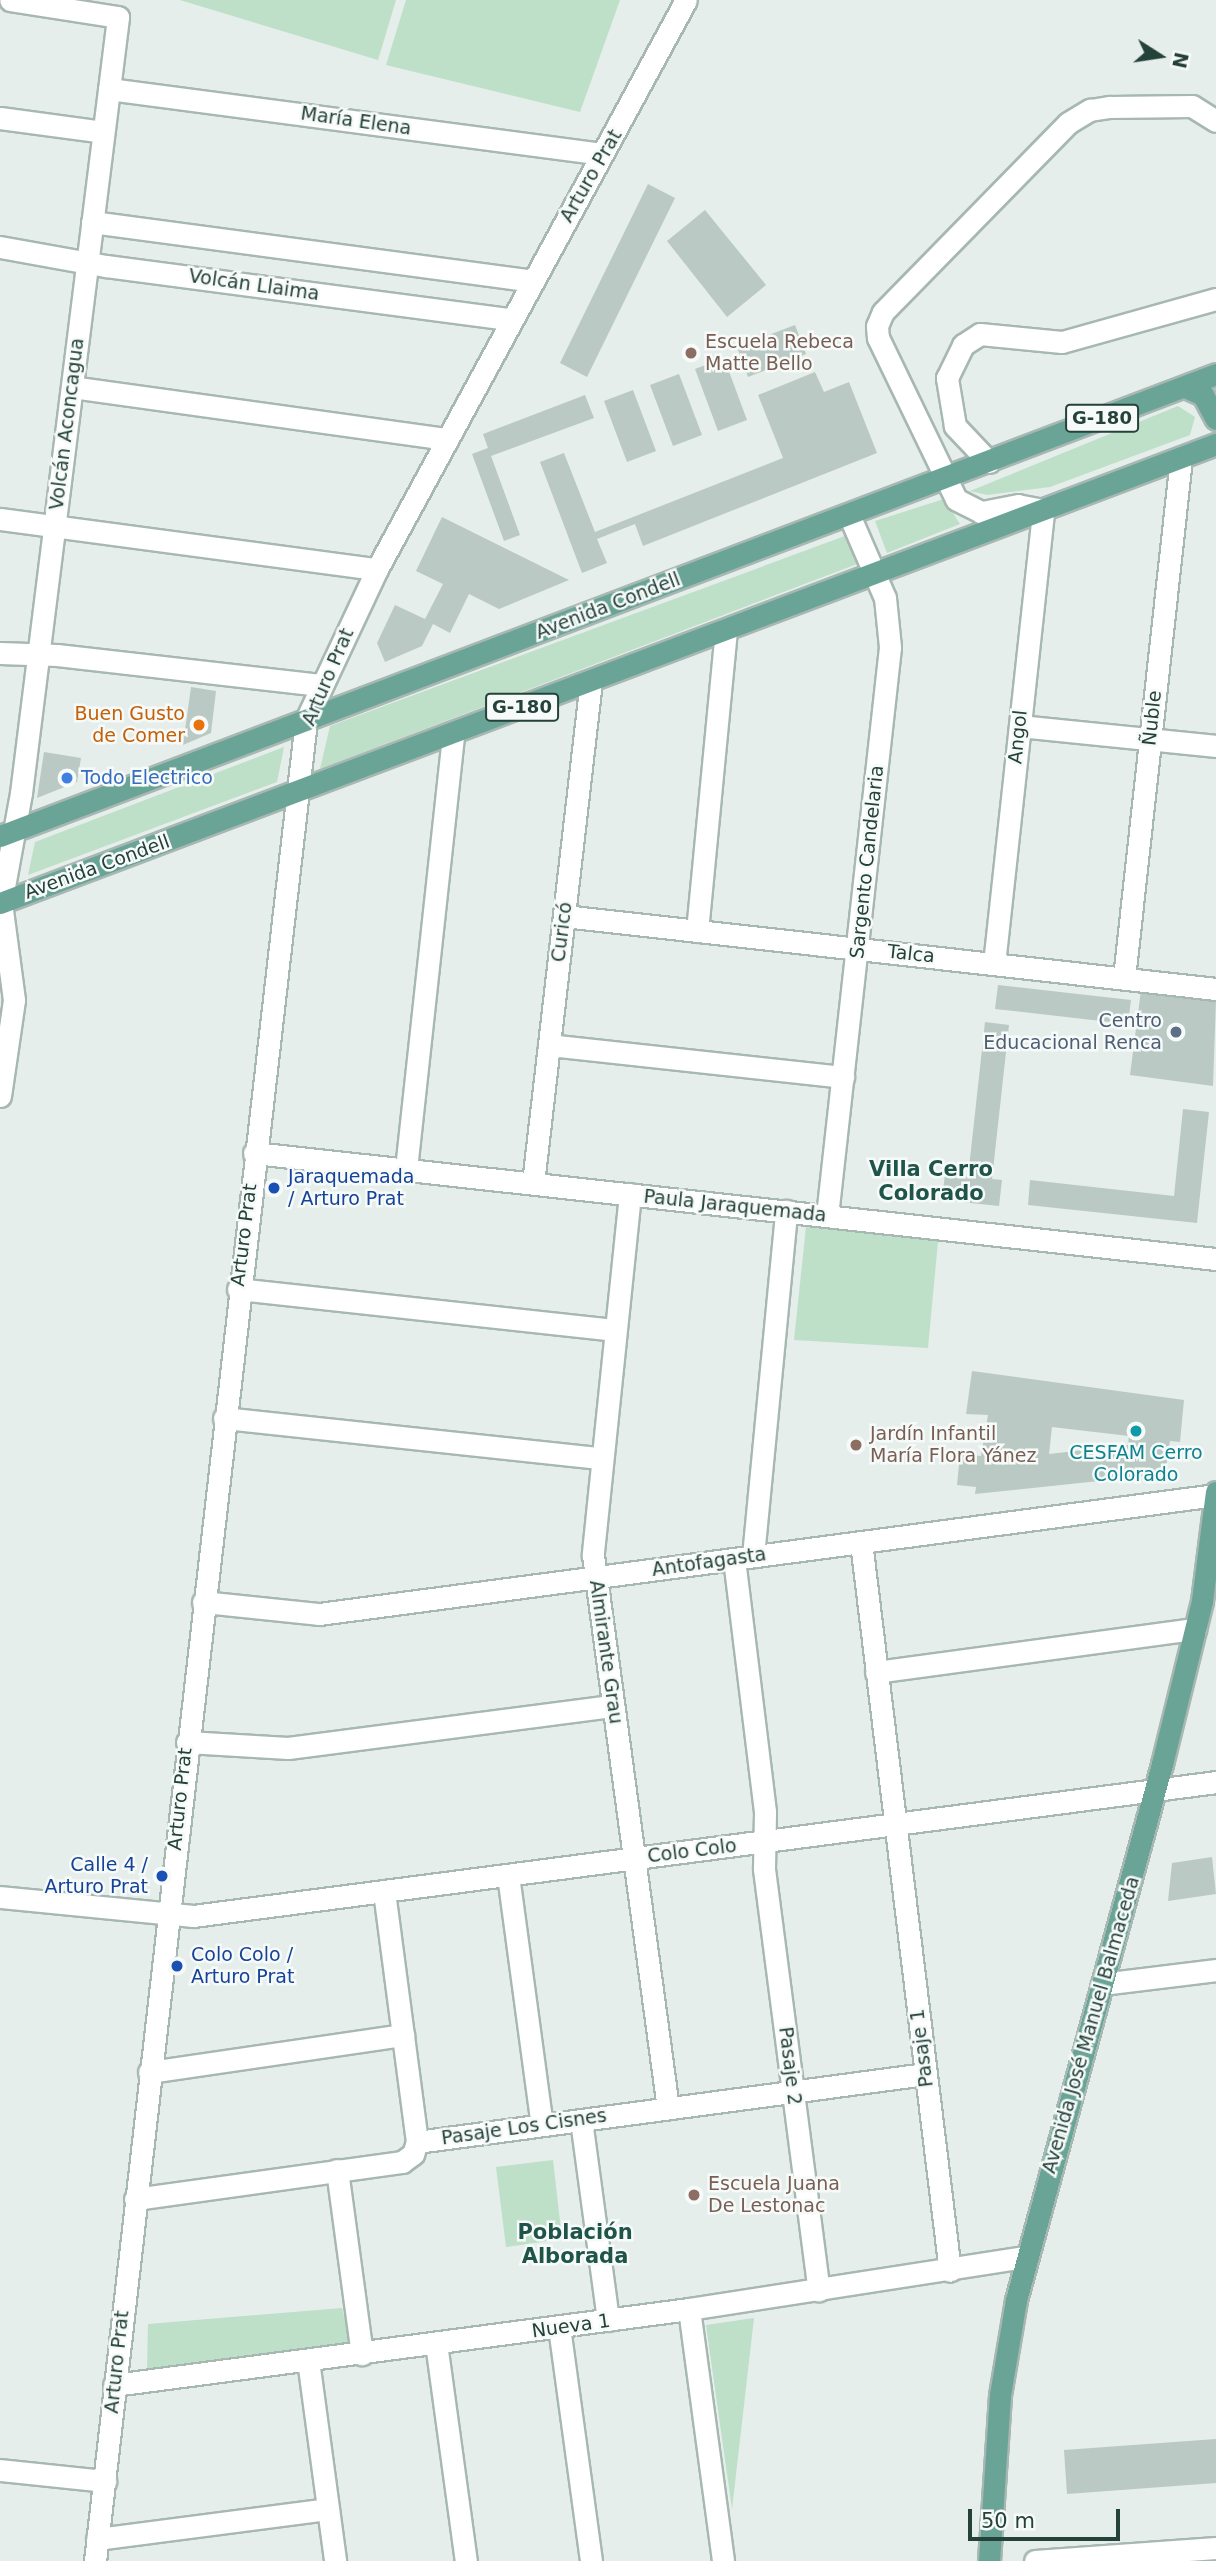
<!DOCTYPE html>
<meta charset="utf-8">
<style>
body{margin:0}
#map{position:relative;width:1216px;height:2561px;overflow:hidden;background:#e5eeea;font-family:"DejaVu Sans",sans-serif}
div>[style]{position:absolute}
.green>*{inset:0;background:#bedfc8}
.building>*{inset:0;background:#bac9c3}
.roads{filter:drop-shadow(2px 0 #a7b7b2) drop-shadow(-2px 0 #a7b7b2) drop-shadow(0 2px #a7b7b2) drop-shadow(0 -2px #a7b7b2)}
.minor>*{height:21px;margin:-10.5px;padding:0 10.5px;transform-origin:10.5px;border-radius:10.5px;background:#fff}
.major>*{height:21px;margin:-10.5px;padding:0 10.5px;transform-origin:10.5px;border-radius:10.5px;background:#69a496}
.dots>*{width:19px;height:19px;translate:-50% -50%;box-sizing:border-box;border:4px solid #f6faf8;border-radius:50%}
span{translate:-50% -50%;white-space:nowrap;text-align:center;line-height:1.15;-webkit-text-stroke:5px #f6faf8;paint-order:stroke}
.shield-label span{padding:2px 5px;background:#f6faf8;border:2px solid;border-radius:5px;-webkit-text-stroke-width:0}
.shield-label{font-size:18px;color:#24413a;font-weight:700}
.street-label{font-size:19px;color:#24413a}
.education-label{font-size:19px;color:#785e54}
.left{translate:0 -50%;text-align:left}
.food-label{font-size:19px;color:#c56008}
.right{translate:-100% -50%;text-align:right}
.shop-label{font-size:19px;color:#366cbe}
.service-label{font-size:19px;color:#4e5e75}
.transit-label{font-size:19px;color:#164399}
.culture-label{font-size:19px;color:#0d838f}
.neighbourhood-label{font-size:21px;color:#1f5448;font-weight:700}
.north{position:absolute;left:1125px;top:21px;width:70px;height:70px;-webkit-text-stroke:5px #f6faf8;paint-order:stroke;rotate:102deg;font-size:19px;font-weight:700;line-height:28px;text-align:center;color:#24413a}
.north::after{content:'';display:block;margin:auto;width:24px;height:32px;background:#24413a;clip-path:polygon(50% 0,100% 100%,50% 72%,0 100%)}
.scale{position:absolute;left:968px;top:2509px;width:152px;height:32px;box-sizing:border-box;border:4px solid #24413a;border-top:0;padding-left:9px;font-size:21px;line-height:24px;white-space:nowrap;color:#24413a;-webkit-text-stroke:5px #f6faf8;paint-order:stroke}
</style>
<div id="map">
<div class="green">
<div style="clip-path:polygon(180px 0,396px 0,378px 60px)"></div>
<div style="clip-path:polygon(406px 0,620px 0,580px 112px,386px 65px)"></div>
<div style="clip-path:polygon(1178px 406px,1195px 417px,1190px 435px,1050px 487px,987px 495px,970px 491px)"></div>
<div style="clip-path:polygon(944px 499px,960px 524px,887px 553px,875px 521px)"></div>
<div style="clip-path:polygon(845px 536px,857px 564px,320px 769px,330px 726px)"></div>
<div style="clip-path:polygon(284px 747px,277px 782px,28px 875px,35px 842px)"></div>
<div style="clip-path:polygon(806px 1227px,938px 1241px,928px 1348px,794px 1340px)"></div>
<div style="clip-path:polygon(553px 2160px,562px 2239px,506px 2247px,496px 2167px)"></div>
<div style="clip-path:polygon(342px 2308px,351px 2344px,147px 2372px,148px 2324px)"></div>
<div style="clip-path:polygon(754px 2318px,732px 2509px,706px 2325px)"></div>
</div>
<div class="building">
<div style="clip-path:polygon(648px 184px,675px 198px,587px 377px,560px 363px)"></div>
<div style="clip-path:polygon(705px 210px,766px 285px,727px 317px,667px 241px)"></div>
<div style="clip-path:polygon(795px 325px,806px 354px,748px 377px,737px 347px)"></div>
<div style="clip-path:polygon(724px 358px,747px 420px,718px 431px,695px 369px)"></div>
<div style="clip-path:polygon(815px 372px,824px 392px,849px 382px,877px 453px,643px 546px,635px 524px,597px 539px,607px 563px,582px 573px,540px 462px,564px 453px,595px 532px,783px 458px,758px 395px)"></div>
<div style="clip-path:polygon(679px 374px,702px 435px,673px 446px,650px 385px)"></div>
<div style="clip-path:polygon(633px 390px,656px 451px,627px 462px,604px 401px)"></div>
<div style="clip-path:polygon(585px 395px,594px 418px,491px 456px,520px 535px,504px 541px,472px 454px,488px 448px,483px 434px)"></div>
<div style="clip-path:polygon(442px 517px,569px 580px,499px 609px,469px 594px,450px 633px,433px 624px,422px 646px,385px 662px,377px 643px,395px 605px,425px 619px,443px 584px,416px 571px)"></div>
<div style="clip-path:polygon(191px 687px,216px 691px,211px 733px,183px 745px)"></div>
<div style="clip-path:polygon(44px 752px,81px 758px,77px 782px,37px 798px)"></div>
<div style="clip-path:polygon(998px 985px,1131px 1000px,1128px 1024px,995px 1009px)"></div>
<div style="clip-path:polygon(1141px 990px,1216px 1000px,1213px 1086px,1130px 1075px)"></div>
<div style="clip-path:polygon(985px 1022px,1009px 1025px,992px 1179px,1002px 1180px,999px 1206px,942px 1200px,945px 1174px,968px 1177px)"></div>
<div style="clip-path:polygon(1183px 1109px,1209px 1112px,1197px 1223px,1028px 1205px,1030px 1180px,1174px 1196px)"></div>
<div style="clip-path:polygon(evenodd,972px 1371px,1184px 1400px,1180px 1442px,1170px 1441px,1165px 1474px,975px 1494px,976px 1487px,957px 1485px,960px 1454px,981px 1456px,988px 1415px,966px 1414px,972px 1371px,1052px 1427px,1129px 1436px,1128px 1445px,1049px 1454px,1052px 1427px)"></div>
<div style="clip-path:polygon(1212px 1857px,1216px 1894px,1168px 1901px,1172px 1863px)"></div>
<div style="clip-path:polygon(1216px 2439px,1216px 2483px,1067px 2494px,1064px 2450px)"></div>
</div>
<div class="roads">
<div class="minor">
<div style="left:109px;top:89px;width:497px;rotate:7.5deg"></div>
<div style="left:0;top:118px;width:104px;rotate:7.7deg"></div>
<div style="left:92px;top:222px;width:444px;rotate:7.6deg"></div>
<div style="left:0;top:247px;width:108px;rotate:10.2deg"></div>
<div style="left:106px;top:266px;width:407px;rotate:7.5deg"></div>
<div style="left:72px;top:387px;width:379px;rotate:7.9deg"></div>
<div style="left:989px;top:462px;width:50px;rotate:-133.4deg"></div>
<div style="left:955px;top:426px;width:49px;rotate:-99.5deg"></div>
<div style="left:947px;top:378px;width:37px;rotate:-64deg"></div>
<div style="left:963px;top:345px;width:20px;rotate:-33deg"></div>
<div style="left:980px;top:334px;width:82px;rotate:5.6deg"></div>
<div style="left:1062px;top:342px;width:160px;rotate:-15.6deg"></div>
<div style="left:0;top:519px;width:380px;rotate:7.6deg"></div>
<div style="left:0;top:653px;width:57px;rotate:2deg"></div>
<div style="left:57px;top:655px;width:265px;rotate:6.5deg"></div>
<div style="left:1020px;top:726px;width:197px;rotate:5.8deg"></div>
<div style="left:564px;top:916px;width:656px;rotate:6.39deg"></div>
<div style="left:697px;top:931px;width:303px;rotate:-84.5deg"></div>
<div style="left:994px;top:964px;width:457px;rotate:-83.8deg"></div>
<div style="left:1043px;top:510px;width:25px;rotate:-169deg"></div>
<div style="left:1018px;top:505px;width:38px;rotate:169deg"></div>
<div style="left:981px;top:512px;width:28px;rotate:-153deg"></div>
<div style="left:956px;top:499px;width:179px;rotate:-115.8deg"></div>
<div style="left:878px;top:338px;width:12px;rotate:-95deg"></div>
<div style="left:877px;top:326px;width:15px;rotate:-67deg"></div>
<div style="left:883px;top:312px;width:264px;rotate:-45.6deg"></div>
<div style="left:1068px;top:123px;width:26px;rotate:-31deg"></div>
<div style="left:1090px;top:110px;width:20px;rotate:-9deg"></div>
<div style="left:1110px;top:107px;width:82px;rotate:-0.7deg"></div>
<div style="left:1192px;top:106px;width:28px;rotate:32deg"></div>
<div style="left:1124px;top:978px;width:523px;rotate:-83.74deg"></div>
<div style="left:549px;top:1045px;width:296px;rotate:6.2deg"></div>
<div style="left:0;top:1096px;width:97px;rotate:-81.7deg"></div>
<div style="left:14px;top:1000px;width:98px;rotate:-97.6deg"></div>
<div style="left:1px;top:903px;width:112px;rotate:-79.7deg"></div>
<div style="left:21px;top:793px;width:782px;rotate:-82.87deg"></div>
<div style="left:118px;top:17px;width:109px;rotate:-171.1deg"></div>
<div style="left:254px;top:1153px;width:968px;rotate:6.29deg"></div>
<div style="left:406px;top:1169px;width:438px;rotate:-83.8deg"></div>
<div style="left:533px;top:1183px;width:505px;rotate:-83.41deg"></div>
<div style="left:630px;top:1194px;width:363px;rotate:95.9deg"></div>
<div style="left:593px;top:1555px;width:558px;rotate:82.28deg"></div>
<div style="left:827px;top:1216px;width:572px;rotate:-83.68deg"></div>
<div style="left:890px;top:647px;width:49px;rotate:-95.8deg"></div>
<div style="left:885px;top:598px;width:90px;rotate:-113.4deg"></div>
<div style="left:238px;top:1289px;width:379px;rotate:6.2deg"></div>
<div style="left:224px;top:1418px;width:379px;rotate:6.1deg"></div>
<div style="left:861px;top:1542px;width:734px;rotate:83.04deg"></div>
<div style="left:753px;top:1556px;width:347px;rotate:-84.5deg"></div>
<div style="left:734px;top:1559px;width:255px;rotate:83deg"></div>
<div style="left:765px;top:1812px;width:57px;rotate:91deg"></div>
<div style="left:764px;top:1869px;width:425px;rotate:82.6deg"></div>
<div style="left:203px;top:1602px;width:117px;rotate:5.9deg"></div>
<div style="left:319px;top:1614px;width:905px;rotate:-7.56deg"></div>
<div style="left:876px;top:1672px;width:322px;rotate:-7.7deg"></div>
<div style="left:187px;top:1742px;width:101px;rotate:3.4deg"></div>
<div style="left:288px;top:1748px;width:328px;rotate:-7.4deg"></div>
<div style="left:508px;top:1875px;width:252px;rotate:82.3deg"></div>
<div style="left:0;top:1897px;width:194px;rotate:5.6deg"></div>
<div style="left:193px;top:1916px;width:1032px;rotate:-7.46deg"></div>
<div style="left:1102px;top:1984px;width:115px;rotate:-7deg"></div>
<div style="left:149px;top:2072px;width:257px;rotate:-8.3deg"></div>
<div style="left:581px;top:2120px;width:202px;rotate:82.3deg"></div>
<div style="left:417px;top:2142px;width:513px;rotate:-7.62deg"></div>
<div style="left:337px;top:2170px;width:186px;rotate:82.3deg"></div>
<div style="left:135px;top:2199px;width:270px;rotate:-7.9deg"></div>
<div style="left:402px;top:2162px;width:14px;rotate:-36deg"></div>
<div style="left:413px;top:2154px;width:13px;rotate:-72deg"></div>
<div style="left:417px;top:2142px;width:253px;rotate:-97.5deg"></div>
<div style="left:689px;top:2309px;width:254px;rotate:82.3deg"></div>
<div style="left:559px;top:2327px;width:236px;rotate:82.2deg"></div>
<div style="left:436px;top:2343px;width:220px;rotate:82.2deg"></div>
<div style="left:308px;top:2360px;width:203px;rotate:82.3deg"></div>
<div style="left:114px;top:2385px;width:580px;rotate:-7.53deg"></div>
<div style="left:689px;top:2309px;width:341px;rotate:-8.8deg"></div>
<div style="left:0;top:2470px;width:106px;rotate:6deg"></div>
<div style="left:97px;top:2539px;width:233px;rotate:-7.4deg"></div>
<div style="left:95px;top:2561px;width:1853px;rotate:-83.46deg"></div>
<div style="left:306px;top:720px;width:167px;rotate:-64.8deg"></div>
<div style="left:377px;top:569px;width:647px;rotate:-61.5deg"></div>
<div style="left:1035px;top:2561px;width:181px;rotate:-4.1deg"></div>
</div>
<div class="major">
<div style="left:1185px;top:387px;width:20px;rotate:24deg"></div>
<div style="left:1203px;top:395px;width:27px;rotate:62deg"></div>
<div style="left:0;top:836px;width:1301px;rotate:-20.8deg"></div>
<div style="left:0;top:903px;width:1300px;rotate:-20.68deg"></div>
<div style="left:989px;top:2561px;width:166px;rotate:-86.2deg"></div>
<div style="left:1000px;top:2395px;width:96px;rotate:-80.4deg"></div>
<div style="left:1016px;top:2300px;width:556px;rotate:-74.76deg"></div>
<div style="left:1162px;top:1764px;width:168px;rotate:-76.2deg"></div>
<div style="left:1202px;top:1601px;width:110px;rotate:-82.7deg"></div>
</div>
</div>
<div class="dots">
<div style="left:691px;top:353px;background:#8d6e63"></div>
<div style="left:199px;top:725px;background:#e8710a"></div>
<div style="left:67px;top:778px;background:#3f7fe0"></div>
<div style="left:1176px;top:1032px;background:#5c6f8a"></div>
<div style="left:274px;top:1188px;background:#1a4fb4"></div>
<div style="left:1136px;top:1431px;background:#0f9aa8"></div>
<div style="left:856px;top:1445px;background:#8d6e63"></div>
<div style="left:162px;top:1876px;background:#1a4fb4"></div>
<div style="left:177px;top:1966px;background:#1a4fb4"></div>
<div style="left:694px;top:2195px;background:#8d6e63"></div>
</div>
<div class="shield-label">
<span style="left:1102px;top:418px">G-180</span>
<span style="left:522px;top:707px">G-180</span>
</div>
<div class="street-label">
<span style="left:356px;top:121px;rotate:8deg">María Elena</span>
<span style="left:591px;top:176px;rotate:-60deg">Arturo Prat</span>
<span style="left:254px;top:285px;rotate:8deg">Volcán Llaima</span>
<span style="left:67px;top:424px;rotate:-83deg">Volcán Aconcagua</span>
<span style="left:608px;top:606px;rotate:-21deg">Avenida Condell</span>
<span style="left:328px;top:677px;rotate:-67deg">Arturo Prat</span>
<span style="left:1152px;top:718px;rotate:-84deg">Ñuble</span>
<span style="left:1018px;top:737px;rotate:-84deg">Angol</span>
<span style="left:867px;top:862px;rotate:-84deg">Sargento Candelaria</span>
<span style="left:97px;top:867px;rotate:-20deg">Avenida Condell</span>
<span style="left:562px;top:932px;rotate:-83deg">Curicó</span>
<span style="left:911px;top:954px;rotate:6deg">Talca</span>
<span style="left:735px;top:1206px;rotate:6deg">Paula Jaraquemada</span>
<span style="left:244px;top:1235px;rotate:-83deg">Arturo Prat</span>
<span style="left:709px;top:1562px;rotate:-8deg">Antofagasta</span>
<span style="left:606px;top:1652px;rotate:82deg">Almirante Grau</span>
<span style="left:180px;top:1799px;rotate:-84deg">Arturo Prat</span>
<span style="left:692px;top:1851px;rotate:-7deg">Colo Colo</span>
<span style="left:1091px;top:2025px;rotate:-74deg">Avenida José Manuel Balmaceda</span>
<span style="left:922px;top:2048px;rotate:-97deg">Pasaje 1</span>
<span style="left:790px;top:2066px;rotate:83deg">Pasaje 2</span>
<span style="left:524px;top:2127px;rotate:-8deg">Pasaje Los Cisnes</span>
<span style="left:571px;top:2326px;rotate:-8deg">Nueva 1</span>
<span style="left:117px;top:2362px;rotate:-84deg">Arturo Prat</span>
</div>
<div class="education-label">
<span class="left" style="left:705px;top:353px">Escuela Rebeca<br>Matte Bello</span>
<span class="left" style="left:870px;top:1445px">Jardín Infantil<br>María Flora Yánez</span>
<span class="left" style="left:708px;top:2195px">Escuela Juana<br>De Lestonac</span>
</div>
<div class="food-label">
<span class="right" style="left:185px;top:725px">Buen Gusto<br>de Comer</span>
</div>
<div class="shop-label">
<span class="left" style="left:81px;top:778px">Todo Electrico</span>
</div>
<div class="service-label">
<span class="right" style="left:1162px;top:1032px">Centro<br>Educacional Renca</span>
</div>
<div class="transit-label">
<span class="left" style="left:288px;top:1188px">Jaraquemada<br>/ Arturo Prat</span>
<span class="right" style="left:148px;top:1876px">Calle 4 /<br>Arturo Prat</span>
<span class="left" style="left:191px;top:1966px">Colo Colo /<br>Arturo Prat</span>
</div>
<div class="culture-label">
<span style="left:1136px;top:1464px">CESFAM Cerro<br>Colorado</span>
</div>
<div class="neighbourhood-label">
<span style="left:931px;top:1181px">Villa Cerro<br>Colorado</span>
<span style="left:575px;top:2244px">Población<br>Alborada</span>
</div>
<div class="north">N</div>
<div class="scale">50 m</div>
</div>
